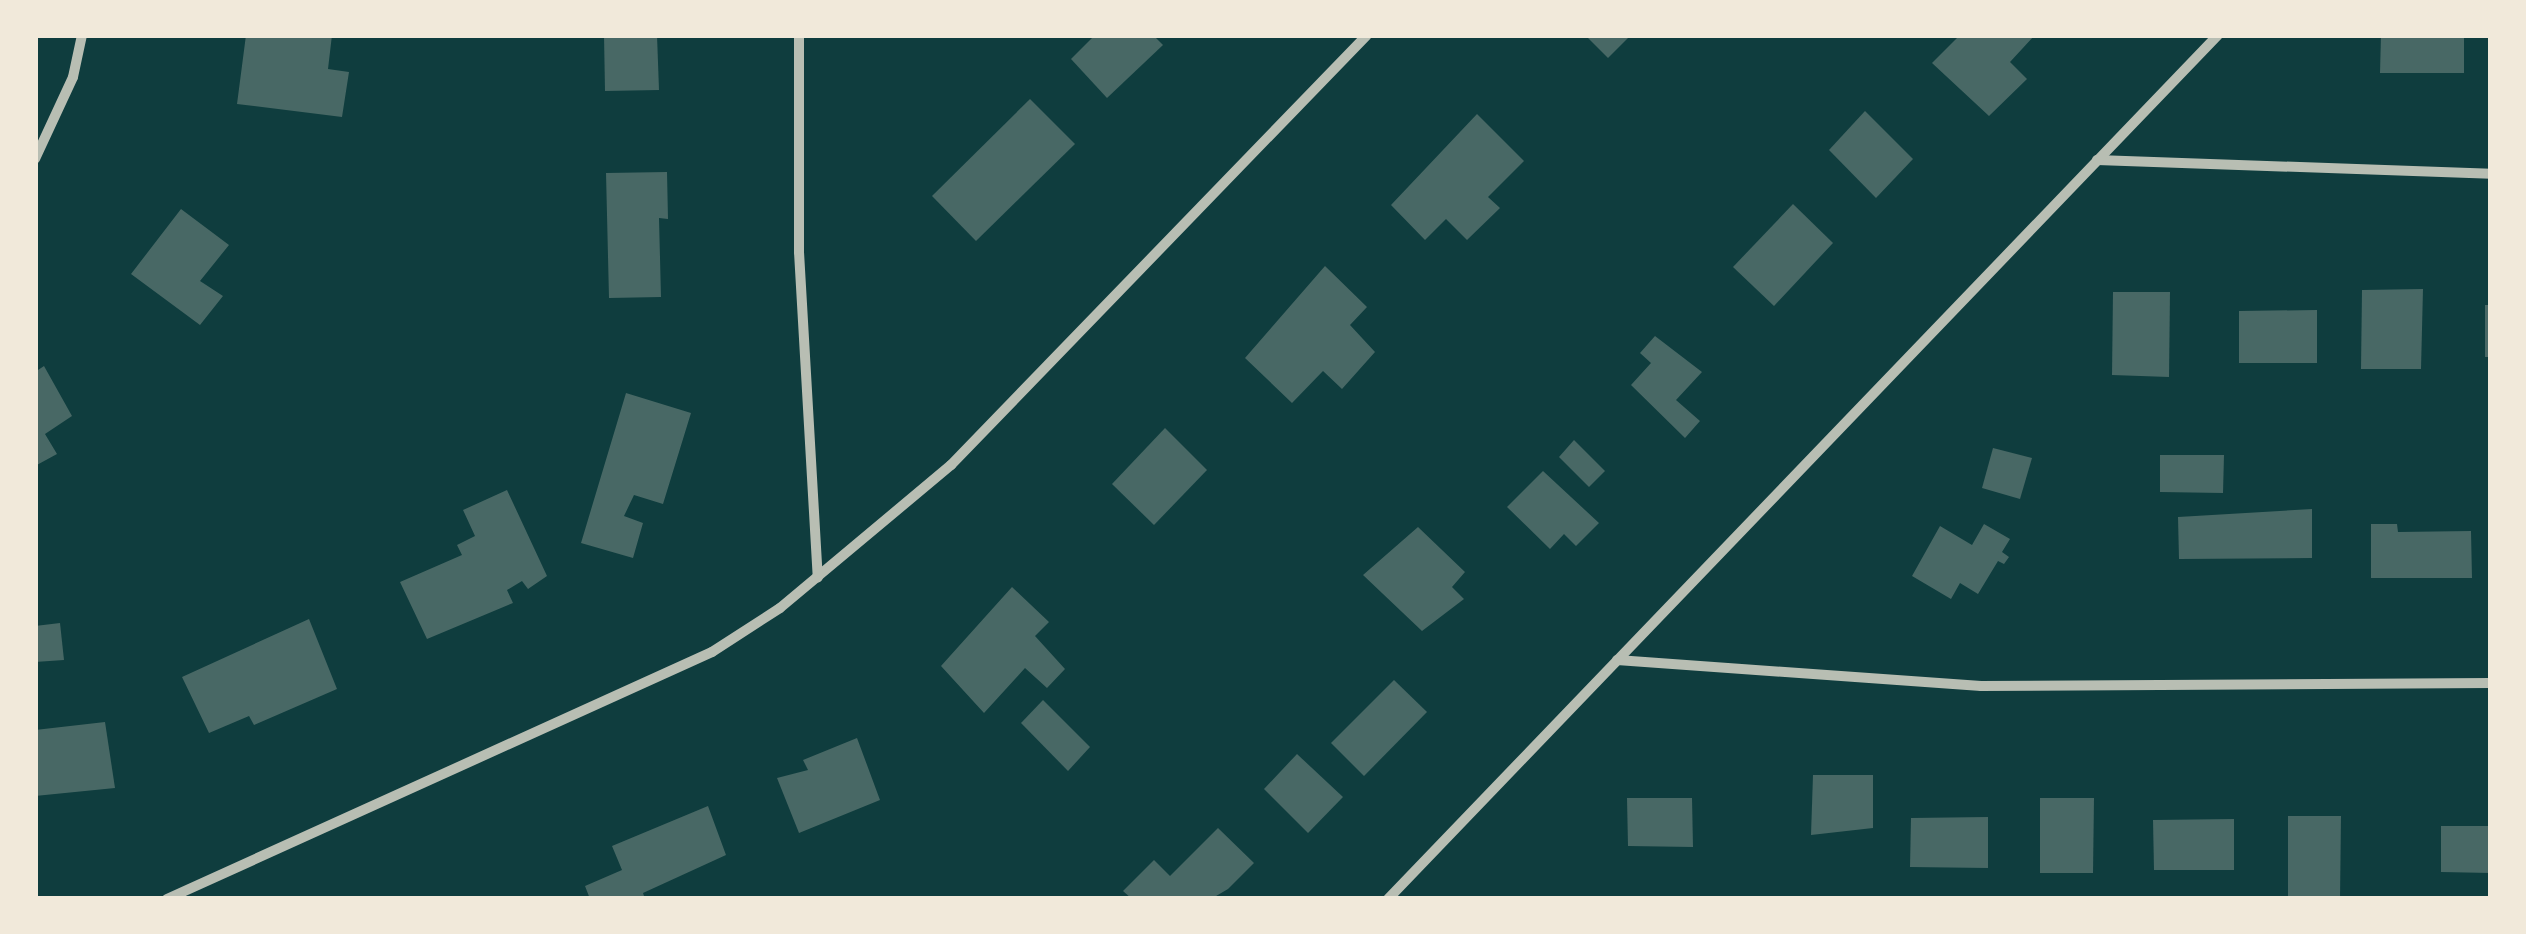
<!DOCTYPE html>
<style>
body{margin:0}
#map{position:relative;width:2526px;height:934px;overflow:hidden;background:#0f3d3e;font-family:"Asap Condensed",sans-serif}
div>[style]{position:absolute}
.building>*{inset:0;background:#486865}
.minor>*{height:10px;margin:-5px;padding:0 5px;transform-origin:5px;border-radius:5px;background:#b8beb3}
span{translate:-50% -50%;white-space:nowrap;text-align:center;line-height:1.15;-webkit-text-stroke:8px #f1e9da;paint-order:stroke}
.frame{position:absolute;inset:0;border:38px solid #f1e9da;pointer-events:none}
</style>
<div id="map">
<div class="building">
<div style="clip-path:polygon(246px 35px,332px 35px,328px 69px,349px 72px,342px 117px,237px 104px)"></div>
<div style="clip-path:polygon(604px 35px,657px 35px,659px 90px,605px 91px)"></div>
<div style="clip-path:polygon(1095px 35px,1153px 35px,1163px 45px,1107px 98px,1071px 59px)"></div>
<div style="clip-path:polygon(1585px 35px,1631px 35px,1608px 58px)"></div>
<div style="clip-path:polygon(1960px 35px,2035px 35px,2010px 62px,2027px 79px,1989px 116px,1932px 63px)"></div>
<div style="clip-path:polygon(2381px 35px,2464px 35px,2464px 73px,2380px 73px)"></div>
<div style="clip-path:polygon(1030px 99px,1075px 144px,976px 241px,932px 196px)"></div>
<div style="clip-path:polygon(1865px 111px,1913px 159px,1876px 198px,1829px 150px)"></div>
<div style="clip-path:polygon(1477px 114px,1524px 161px,1488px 197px,1500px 208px,1467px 240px,1446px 219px,1425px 240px,1391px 205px)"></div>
<div style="clip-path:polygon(667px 172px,668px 219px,659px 218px,661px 297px,609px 298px,606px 173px)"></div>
<div style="clip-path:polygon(1793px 204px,1833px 243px,1774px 306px,1733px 267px)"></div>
<div style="clip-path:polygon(181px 209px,229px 245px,200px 281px,223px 296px,200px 325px,131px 274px)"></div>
<div style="clip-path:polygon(1325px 266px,1367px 307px,1350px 325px,1375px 352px,1342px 389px,1323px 371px,1292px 403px,1245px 358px)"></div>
<div style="clip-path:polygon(2423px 289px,2421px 369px,2361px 369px,2362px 290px)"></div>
<div style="clip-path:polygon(2113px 292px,2170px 292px,2169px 377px,2112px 375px)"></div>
<div style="clip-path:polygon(2485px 305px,2491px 305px,2491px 357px,2485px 357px)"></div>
<div style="clip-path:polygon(2317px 310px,2317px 363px,2239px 363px,2239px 311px)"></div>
<div style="clip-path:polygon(1655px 336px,1702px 372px,1676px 400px,1700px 421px,1685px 438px,1631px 385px,1651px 363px,1640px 353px)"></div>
<div style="clip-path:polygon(44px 366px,72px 416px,45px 434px,57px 454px,35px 466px,35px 372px)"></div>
<div style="clip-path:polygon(626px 393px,691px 413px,663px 504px,634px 495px,624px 516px,643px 523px,633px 558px,581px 543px)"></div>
<div style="clip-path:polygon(1165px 428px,1207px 470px,1154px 525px,1112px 484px)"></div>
<div style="clip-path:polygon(1574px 440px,1605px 471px,1589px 487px,1559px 457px)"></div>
<div style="clip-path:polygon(1993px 448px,2032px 458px,2020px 499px,1982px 488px)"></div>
<div style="clip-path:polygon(2160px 455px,2224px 455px,2223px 493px,2160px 492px)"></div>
<div style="clip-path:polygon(1543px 471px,1599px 523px,1576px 546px,1564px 534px,1550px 549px,1507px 507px)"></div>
<div style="clip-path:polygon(507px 490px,547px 576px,528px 589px,522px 581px,507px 590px,513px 603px,427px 639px,400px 582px,462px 555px,457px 545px,475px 536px,463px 510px)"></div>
<div style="clip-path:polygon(2312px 509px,2312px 558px,2179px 559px,2178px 517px)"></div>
<div style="clip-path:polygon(1984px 524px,2010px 539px,2002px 552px,2009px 557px,2004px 564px,1998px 561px,1978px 594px,1960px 583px,1951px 599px,1912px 576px,1940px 526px,1972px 545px)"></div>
<div style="clip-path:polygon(2371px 524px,2397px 524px,2398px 532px,2471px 531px,2472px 578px,2371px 578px)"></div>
<div style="clip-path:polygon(1418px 527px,1465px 572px,1452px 587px,1464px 599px,1422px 631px,1363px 575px)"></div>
<div style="clip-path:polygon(1012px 587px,1049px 622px,1035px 636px,1065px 669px,1047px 688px,1025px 668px,984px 713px,941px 666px)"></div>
<div style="clip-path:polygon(309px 619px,337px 689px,254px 725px,249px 716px,209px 733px,182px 677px)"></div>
<div style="clip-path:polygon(60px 623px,64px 660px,35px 662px,35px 626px)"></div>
<div style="clip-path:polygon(1394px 680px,1427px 712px,1364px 776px,1331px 743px)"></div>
<div style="clip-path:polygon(1043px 700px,1090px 747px,1068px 771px,1021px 723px)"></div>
<div style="clip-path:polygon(105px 722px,115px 788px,35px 796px,35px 730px)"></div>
<div style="clip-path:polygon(857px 738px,880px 800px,799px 833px,777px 778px,808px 770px,803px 760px)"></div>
<div style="clip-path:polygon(1297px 754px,1343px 797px,1308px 833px,1264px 789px)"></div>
<div style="clip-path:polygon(1813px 775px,1873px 775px,1873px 828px,1811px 835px)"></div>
<div style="clip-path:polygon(1627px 798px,1692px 798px,1693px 847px,1628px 846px)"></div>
<div style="clip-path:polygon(2040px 798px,2094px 798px,2093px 873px,2040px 873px)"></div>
<div style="clip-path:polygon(708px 806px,726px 855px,643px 893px,645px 899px,590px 899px,585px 886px,622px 870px,612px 846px)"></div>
<div style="clip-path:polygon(2288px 816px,2341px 816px,2340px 899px,2288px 899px)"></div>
<div style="clip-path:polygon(1988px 817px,1988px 868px,1910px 867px,1911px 818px)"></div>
<div style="clip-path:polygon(2234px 819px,2234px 870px,2154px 870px,2153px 820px)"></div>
<div style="clip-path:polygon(2441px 826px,2491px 826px,2491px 873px,2441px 872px)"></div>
<div style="clip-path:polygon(1218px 828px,1254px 863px,1228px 889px,1211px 899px,1132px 899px,1123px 891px,1154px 860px,1170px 876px)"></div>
</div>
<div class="minor">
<div style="left:799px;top:35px;width:217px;rotate:90deg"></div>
<div style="left:799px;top:252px;width:326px;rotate:86.7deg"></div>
<div style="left:35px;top:159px;width:90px;rotate:-65.1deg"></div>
<div style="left:73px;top:77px;width:43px;rotate:-77.9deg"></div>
<div style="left:2097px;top:160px;width:394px;rotate:2deg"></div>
<div style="left:1617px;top:660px;width:365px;rotate:4.1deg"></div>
<div style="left:1981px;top:686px;width:510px;rotate:-0.34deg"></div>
<div style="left:167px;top:899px;width:598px;rotate:-24.38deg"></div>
<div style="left:712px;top:652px;width:81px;rotate:-32.9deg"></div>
<div style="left:780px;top:608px;width:223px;rotate:-39.9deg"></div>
<div style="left:951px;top:465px;width:598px;rotate:-45.95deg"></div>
<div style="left:1388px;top:899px;width:1198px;rotate:-46.15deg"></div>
</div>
<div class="frame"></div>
</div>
